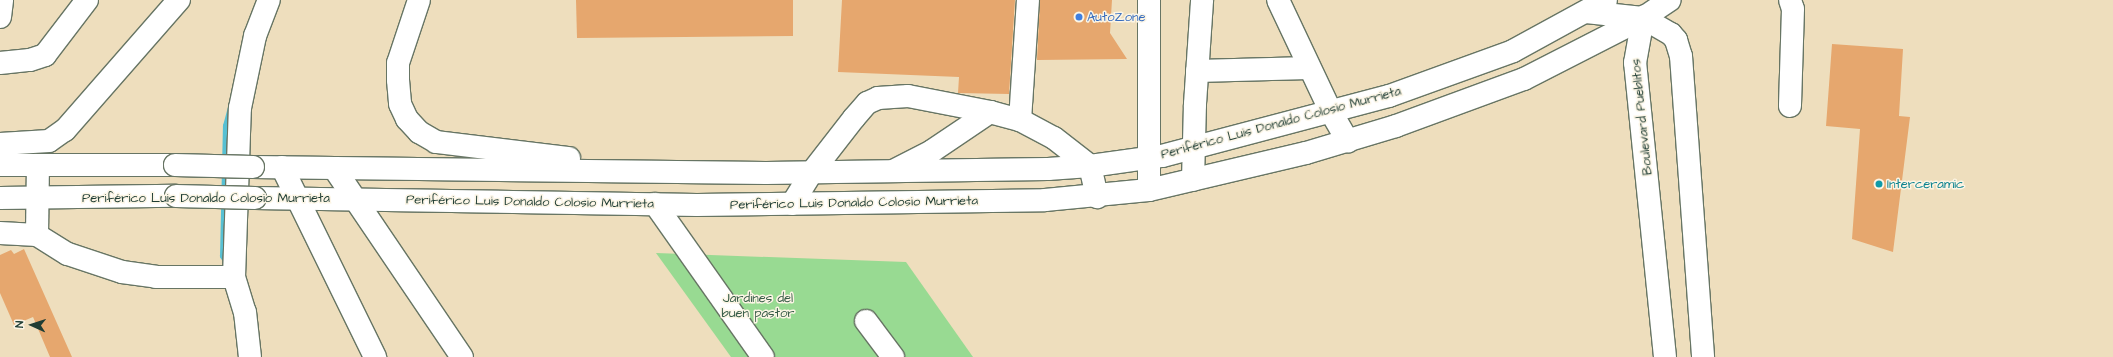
<!DOCTYPE html>
<meta charset="utf-8">
<style>
body{margin:0}
#map{position:relative;width:2113px;height:357px;overflow:hidden;background:#eedebd;font-family:"Architects Daughter",sans-serif}
div>[style]{position:absolute}
.green>*{inset:0;background:#98da92}
.stream>*{height:6px;margin:-3px;padding:0 3px;transform-origin:3px;border-radius:3px;background:#57c0d3}
.building>*{inset:0;background:#e6a76e}
.roads{filter:drop-shadow(1px 0 #677564) drop-shadow(-1px 0 #677564) drop-shadow(0 1px #677564) drop-shadow(0 -1px #677564)}
.minor>*{height:22px;margin:-11px;padding:0 11px;transform-origin:11px;border-radius:11px;background:#fff}
.major>*{height:22px;margin:-11px;padding:0 11px;transform-origin:11px;border-radius:11px;background:#fff}
.bridges{filter:drop-shadow(1px 0 #677564) drop-shadow(-1px 0 #677564) drop-shadow(0 1px #677564) drop-shadow(0 -1px #677564)}
.major-bridge>*{height:22px;margin:-11px;padding:0 11px;transform-origin:11px;border-radius:11px;background:#fff}
.dots>*{width:11px;height:11px;translate:-50% -50%;box-sizing:border-box;border:2px solid #fcf5e5;border-radius:50%}
span{translate:-50% -50%;white-space:nowrap;text-align:center;line-height:1.15;-webkit-text-stroke:3px #fcf5e5;paint-order:stroke}
.shop-label{font-size:13px;color:#366cbe}
.left{translate:0 -50%;text-align:left}
.street-label{font-size:13px;color:#1f3d34}
.culture-label{font-size:13px;color:#0d838f}
.park-label{font-size:13px;color:#375c47}
.north{position:absolute;left:12px;top:305px;width:40px;height:40px;-webkit-text-stroke:3px #fcf5e5;paint-order:stroke;rotate:273deg;font-size:11px;font-weight:700;line-height:16px;text-align:center;color:#1f3d34}
.north::after{content:'';display:block;margin:auto;width:14px;height:18px;background:#1f3d34;clip-path:polygon(50% 0,100% 100%,50% 72%,0 100%)}
</style>
<div id="map">
<div class="green">
<div style="clip-path:polygon(656px 253px,906px 262px,973px 357px,731px 357px)"></div>
</div>
<div class="stream">
<div style="left:227px;top:263px;width:8px;rotate:-120deg"></div>
<div style="left:223px;top:256px;width:130px;rotate:-88.7deg"></div>
<div style="left:226px;top:126px;width:20px;rotate:-75deg"></div>
</div>
<div class="building">
<div style="clip-path:polygon(576px 0,793px 0,793px 36px,577px 38px)"></div>
<div style="clip-path:polygon(842px 0,1015px 0,1009px 94px,958px 93px,959px 77px,838px 72px)"></div>
<div style="clip-path:polygon(1040px 0,1112px 0,1110px 33px,1127px 59px,1037px 60px)"></div>
<div style="clip-path:polygon(1832px 44px,1903px 49px,1899px 116px,1910px 117px,1893px 252px,1852px 239px,1860px 129px,1826px 126px)"></div>
<div style="clip-path:polygon(24px 249px,72px 357px,50px 357px,33px 317px,14px 325px,0 293px,0 255px,11px 250px,14px 254px)"></div>
</div>
<div class="roads">
<div class="minor">
<div style="left:1149px;top:0;width:190px;rotate:90deg"></div>
<div style="left:1278px;top:0;width:124px;rotate:64.7deg"></div>
<div style="left:1331px;top:112px;width:34px;rotate:60deg"></div>
<div style="left:1790px;top:0;width:9px;rotate:72deg"></div>
<div style="left:1793px;top:9px;width:97px;rotate:91.8deg"></div>
<div style="left:0;top:17px;width:17px;rotate:-83deg"></div>
<div style="left:0;top:63px;width:30px;rotate:-6deg"></div>
<div style="left:30px;top:60px;width:16px;rotate:-18deg"></div>
<div style="left:45px;top:55px;width:69px;rotate:-52.6deg"></div>
<div style="left:1197px;top:71px;width:112px;rotate:-1.5deg"></div>
<div style="left:1020px;top:120px;width:120px;rotate:-86.2deg"></div>
<div style="left:0;top:144px;width:49px;rotate:-3.5deg"></div>
<div style="left:49px;top:141px;width:19px;rotate:-35deg"></div>
<div style="left:65px;top:130px;width:173px;rotate:-48.8deg"></div>
<div style="left:282px;top:167px;width:212px;rotate:63.9deg"></div>
<div style="left:334px;top:168px;width:228px;rotate:55.9deg"></div>
<div style="left:893px;top:171px;width:44px;rotate:-27.1deg"></div>
<div style="left:932px;top:151px;width:70px;rotate:-33.9deg"></div>
<div style="left:990px;top:112px;width:31px;rotate:15deg"></div>
<div style="left:1020px;top:120px;width:38px;rotate:28deg"></div>
<div style="left:1054px;top:138px;width:46px;rotate:37.9deg"></div>
<div style="left:1090px;top:166px;width:32px;rotate:77deg"></div>
<div style="left:1193px;top:180px;width:76px;rotate:-88.5deg"></div>
<div style="left:1195px;top:104px;width:104px;rotate:-86.1deg"></div>
<div style="left:655px;top:204px;width:187px;rotate:54.8deg"></div>
<div style="left:792px;top:204px;width:38px;rotate:-58deg"></div>
<div style="left:812px;top:172px;width:68px;rotate:-52.1deg"></div>
<div style="left:854px;top:118px;width:20px;rotate:-49deg"></div>
<div style="left:867px;top:103px;width:12px;rotate:-24deg"></div>
<div style="left:878px;top:98px;width:30px;rotate:-4deg"></div>
<div style="left:908px;top:96px;width:84px;rotate:11deg"></div>
<div style="left:0;top:233px;width:37px;rotate:3deg"></div>
<div style="left:37px;top:235px;width:36px;rotate:32deg"></div>
<div style="left:68px;top:254px;width:57px;rotate:18.4deg"></div>
<div style="left:122px;top:272px;width:34px;rotate:8deg"></div>
<div style="left:156px;top:277px;width:78px"></div>
<div style="left:234px;top:277px;width:169px;rotate:-88deg"></div>
<div style="left:240px;top:108px;width:74px;rotate:-78.2deg"></div>
<div style="left:255px;top:36px;width:39px;rotate:-69deg"></div>
<div style="left:37px;top:235px;width:70px;rotate:-89.2deg"></div>
<div style="left:234px;top:277px;width:37px;rotate:73deg"></div>
<div style="left:245px;top:312px;width:45px;rotate:83.7deg"></div>
<div style="left:866px;top:321px;width:45px;rotate:53.1deg"></div>
<div style="left:1665px;top:357px;width:296px;rotate:-95.8deg"></div>
<div style="left:1635px;top:63px;width:46px;rotate:-79.9deg"></div>
<div style="left:1643px;top:18px;width:32px;rotate:30deg"></div>
<div style="left:1671px;top:34px;width:8px;rotate:50deg"></div>
<div style="left:1676px;top:40px;width:17px;rotate:73deg"></div>
<div style="left:1681px;top:56px;width:302px;rotate:85.8deg"></div>
</div>
<div class="major">
<div style="left:419px;top:0;width:66px;rotate:108.4deg"></div>
<div style="left:398px;top:63px;width:17px;rotate:90deg"></div>
<div style="left:398px;top:80px;width:24px;rotate:85deg"></div>
<div style="left:400px;top:104px;width:17px;rotate:65deg"></div>
<div style="left:407px;top:119px;width:18px;rotate:47deg"></div>
<div style="left:419px;top:132px;width:20px;rotate:30deg"></div>
<div style="left:436px;top:142px;width:134px;rotate:6.9deg"></div>
<div style="left:1586px;top:12px;width:57px;rotate:6deg"></div>
<div style="left:1643px;top:18px;width:3px;rotate:-45deg"></div>
<div style="left:0;top:165px;width:175px"></div>
<div style="left:253px;top:167px;width:513px;rotate:0.67deg"></div>
<div style="left:766px;top:173px;width:282px;rotate:-0.8deg"></div>
<div style="left:1048px;top:169px;width:42px;rotate:-4.1deg"></div>
<div style="left:1090px;top:166px;width:73px;rotate:-7.9deg"></div>
<div style="left:1162px;top:156px;width:235px;rotate:-14.8deg"></div>
<div style="left:1389px;top:96px;width:132px;rotate:-19.9deg"></div>
<div style="left:1513px;top:51px;width:106px;rotate:-28.7deg"></div>
<div style="left:0;top:198px;width:176px;rotate:-0.7deg"></div>
<div style="left:255px;top:198px;width:442px;rotate:0.9deg"></div>
<div style="left:697px;top:205px;width:348px;rotate:-0.8deg"></div>
<div style="left:1045px;top:200px;width:104px;rotate:-5.5deg"></div>
<div style="left:1149px;top:190px;width:161px;rotate:-13.3deg"></div>
<div style="left:1306px;top:153px;width:94px;rotate:-16.7deg"></div>
<div style="left:1396px;top:126px;width:136px;rotate:-20.2deg"></div>
<div style="left:1524px;top:79px;width:134px;rotate:-27.1deg"></div>
<div style="left:1643px;top:18px;width:32px;rotate:-34deg"></div>
</div>
</div>
<div class="bridges">
<div class="major-bridge">
<div style="left:175px;top:165px;width:78px;rotate:1.5deg"></div>
<div style="left:176px;top:196px;width:79px;rotate:1.5deg"></div>
</div>
</div>
<div class="dots">
<div style="left:1079px;top:17px;background:#3f7fe0"></div>
<div style="left:1879px;top:184px;background:#0f9aa8"></div>
</div>
<div class="shop-label">
<span class="left" style="left:1087px;top:17px">AutoZone</span>
</div>
<div class="street-label">
<span style="left:1642px;top:117px;rotate:-96deg">Boulevard Pueblitos</span>
<span style="left:1281px;top:123px;rotate:-15deg">Periférico Luis Donaldo Colosio Murrieta</span>
<span style="left:206px;top:198px">Periférico Luis Donaldo Colosio Murrieta</span>
<span style="left:530px;top:202px;rotate:1deg">Periférico Luis Donaldo Colosio Murrieta</span>
<span style="left:854px;top:203px;rotate:-1deg">Periférico Luis Donaldo Colosio Murrieta</span>
</div>
<div class="culture-label">
<span class="left" style="left:1887px;top:184px">Interceramic</span>
</div>
<div class="park-label">
<span style="left:758px;top:306px">Jardines del<br>buen pastor</span>
</div>
<div class="north">N</div>
</div>
